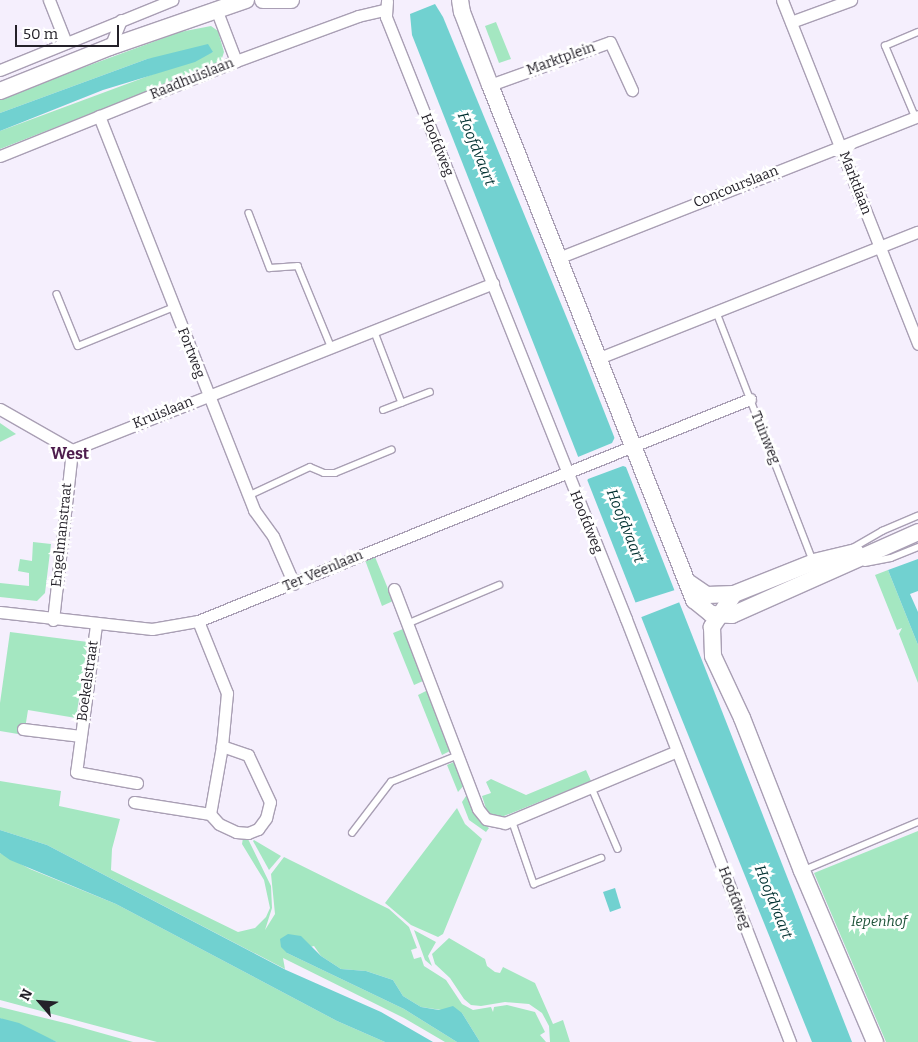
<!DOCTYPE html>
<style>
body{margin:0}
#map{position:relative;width:918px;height:1042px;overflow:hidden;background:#f5effd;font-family:Bitter,serif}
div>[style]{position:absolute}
.green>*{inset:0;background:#a4e7c1}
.water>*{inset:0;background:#71d1d0}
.pier>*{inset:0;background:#f5effd}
.roads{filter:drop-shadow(1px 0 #a99fb4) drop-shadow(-1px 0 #a99fb4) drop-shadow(0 1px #a99fb4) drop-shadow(0 -1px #a99fb4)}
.lane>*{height:5.5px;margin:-2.75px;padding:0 2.75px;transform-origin:2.75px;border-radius:2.75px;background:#fff}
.street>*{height:11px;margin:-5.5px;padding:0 5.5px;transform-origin:5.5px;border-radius:5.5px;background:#fff}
.secondary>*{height:16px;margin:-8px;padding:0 8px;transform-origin:8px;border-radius:8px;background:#fff}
span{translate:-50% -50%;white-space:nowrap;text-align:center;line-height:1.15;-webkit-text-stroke:5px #fff;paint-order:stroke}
.street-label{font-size:14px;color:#242129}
.park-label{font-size:14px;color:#1c5238;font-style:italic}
.water-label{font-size:15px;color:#003131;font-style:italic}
.quarter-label{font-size:16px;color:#4e1d4d;font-weight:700}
.north{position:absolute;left:15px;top:977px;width:50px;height:50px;-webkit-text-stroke:4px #fff;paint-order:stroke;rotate:297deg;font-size:14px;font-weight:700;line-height:20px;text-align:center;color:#242129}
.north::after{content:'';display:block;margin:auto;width:18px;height:22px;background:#242129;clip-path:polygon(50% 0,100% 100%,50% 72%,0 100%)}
.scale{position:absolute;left:15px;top:25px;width:104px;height:22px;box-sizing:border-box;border:2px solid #242129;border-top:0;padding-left:6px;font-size:15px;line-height:18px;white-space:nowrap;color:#242129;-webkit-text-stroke:4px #fff;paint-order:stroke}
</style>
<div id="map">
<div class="green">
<div style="clip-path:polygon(496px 22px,511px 59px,499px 63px,485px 26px)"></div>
<div style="clip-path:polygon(211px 26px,218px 31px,224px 52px,221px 61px,210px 67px,0 149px,0 131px,213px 52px,147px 59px,0 113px,0 98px,180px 32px)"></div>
<div style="clip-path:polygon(0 423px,16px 434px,0 442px)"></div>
<div style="clip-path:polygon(33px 542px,51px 544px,45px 593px,37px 601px,0 597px,0 583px,29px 586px,29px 573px,18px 571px,20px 559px,32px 561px)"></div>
<div style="clip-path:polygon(375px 557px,393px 601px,382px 606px,365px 560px)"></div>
<div style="clip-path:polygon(888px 570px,918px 645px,918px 683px,899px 634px,902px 628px,897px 630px,875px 575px)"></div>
<div style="clip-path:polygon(403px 629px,423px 681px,414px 685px,393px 633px)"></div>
<div style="clip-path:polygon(10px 632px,88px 642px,76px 718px,28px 710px,24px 735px,0 731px,0 703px)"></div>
<div style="clip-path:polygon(428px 690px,452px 750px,442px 755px,418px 695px)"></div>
<div style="clip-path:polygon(456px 761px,465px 784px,458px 792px,447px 765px)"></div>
<div style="clip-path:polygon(586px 770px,591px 781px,499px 818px,487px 812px,482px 796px,491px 793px,486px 782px,491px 779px,526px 795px)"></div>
<div style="clip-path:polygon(0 781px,61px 791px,59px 806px,120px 819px,112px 849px,111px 870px,238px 932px,255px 928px,266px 917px,270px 908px,264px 880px,242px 844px,243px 838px,248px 839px,271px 886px,272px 908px,265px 930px,275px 914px,271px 874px,284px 857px,389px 909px,409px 927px,417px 948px,411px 950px,414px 959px,421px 957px,424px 966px,446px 980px,462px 1004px,473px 1010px,491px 1007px,493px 1012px,494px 1007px,507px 1005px,535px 1012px,545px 1032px,540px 1035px,546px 1042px,480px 1042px,462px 1013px,421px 1007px,403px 996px,393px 980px,366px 971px,341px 969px,321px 956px,314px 946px,287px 953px,404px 1009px,457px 1042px,445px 1042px,404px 1018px,283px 958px,285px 969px,47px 845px,0 830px)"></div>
<div style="clip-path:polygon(468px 793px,482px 823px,489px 828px,486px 832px,469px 820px,462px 802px)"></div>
<div style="clip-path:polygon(457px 808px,465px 824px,482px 839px,443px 934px,438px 937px,411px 925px,385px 903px)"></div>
<div style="clip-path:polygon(918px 831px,918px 1042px,886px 1042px,814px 873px)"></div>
<div style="clip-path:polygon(254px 840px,281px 856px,269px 870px,253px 841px)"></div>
<div style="clip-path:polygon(0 853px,30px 869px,116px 904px,337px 1021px,385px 1042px,157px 1042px,0 1000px)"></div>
<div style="clip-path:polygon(414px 930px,436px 942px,428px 956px,432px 966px,425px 960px)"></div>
<div style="clip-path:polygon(449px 938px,485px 959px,487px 966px,495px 972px,500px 973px,503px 967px,535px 983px,553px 1024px,563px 1020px,570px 1042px,550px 1042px,549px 1026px,542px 1013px,529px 1004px,505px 1002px,481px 1006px,471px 1005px,464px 999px,450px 978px,435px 964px,432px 954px)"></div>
<div style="clip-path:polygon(0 1007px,69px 1024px,133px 1042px,57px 1042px,0 1018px)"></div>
</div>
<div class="water">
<div style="clip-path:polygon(435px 4px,443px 17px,580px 350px,852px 1042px,812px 1042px,668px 685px,412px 35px,410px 14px)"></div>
<div style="clip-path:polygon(208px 44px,213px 52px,195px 62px,103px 90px,0 131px,0 113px,147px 59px)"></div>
<div style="clip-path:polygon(918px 559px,918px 591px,910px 594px,918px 612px,918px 645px,888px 570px)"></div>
<div style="clip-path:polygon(0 830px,47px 845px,286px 970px,381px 1012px,433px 1042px,385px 1042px,337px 1021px,116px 904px,10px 860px,0 853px)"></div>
<div style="clip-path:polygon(615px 888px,621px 908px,610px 912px,603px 892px)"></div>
<div style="clip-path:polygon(288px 934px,301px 936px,321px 956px,341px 969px,366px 971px,393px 980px,403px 996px,421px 1007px,439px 1010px,453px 1006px,462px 1013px,480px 1042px,457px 1042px,404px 1009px,287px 953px,281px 947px,280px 939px)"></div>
<div style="clip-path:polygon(0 1018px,19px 1023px,57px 1042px,0 1042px)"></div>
</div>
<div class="pier">
<div style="clip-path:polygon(616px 435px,629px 468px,623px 466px,588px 479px,585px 484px,574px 455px,578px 457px,612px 443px)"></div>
<div style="clip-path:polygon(675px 590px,680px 602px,639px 618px,634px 603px)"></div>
</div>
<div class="roads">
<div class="lane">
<div style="left:915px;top:117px;width:77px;rotate:-112.9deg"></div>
<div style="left:885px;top:46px;width:36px;rotate:-23deg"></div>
<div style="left:249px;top:213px;width:59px;rotate:69.1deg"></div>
<div style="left:270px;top:268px;width:28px;rotate:-4deg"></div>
<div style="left:298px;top:266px;width:87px;rotate:67.6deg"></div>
<div style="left:57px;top:294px;width:56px;rotate:68deg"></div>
<div style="left:78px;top:346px;width:104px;rotate:-22.1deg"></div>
<div style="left:717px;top:313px;width:265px;rotate:68.8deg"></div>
<div style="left:374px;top:330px;width:78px;rotate:69deg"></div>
<div style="left:383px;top:410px;width:50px;rotate:-21deg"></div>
<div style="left:248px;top:496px;width:68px;rotate:-25.1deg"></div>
<div style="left:310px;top:467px;width:15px;rotate:23deg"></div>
<div style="left:324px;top:473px;width:11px"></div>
<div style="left:335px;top:473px;width:61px;rotate:-22.3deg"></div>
<div style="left:853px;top:548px;width:34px;rotate:-30deg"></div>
<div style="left:882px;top:531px;width:39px;rotate:-23deg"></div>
<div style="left:865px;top:563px;width:26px;rotate:-11deg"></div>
<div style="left:891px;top:558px;width:29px;rotate:-22deg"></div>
<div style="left:407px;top:624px;width:100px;rotate:-23deg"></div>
<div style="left:592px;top:788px;width:66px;rotate:66.9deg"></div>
<div style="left:512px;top:820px;width:68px;rotate:71deg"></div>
<div style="left:534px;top:884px;width:72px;rotate:-21.2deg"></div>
<div style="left:352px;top:833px;width:64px;rotate:-52.6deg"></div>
<div style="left:391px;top:782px;width:73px;rotate:-21.7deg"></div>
<div style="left:802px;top:871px;width:126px;rotate:-22.9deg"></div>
</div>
<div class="street">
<div style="left:49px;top:0;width:46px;rotate:68.4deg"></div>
<div style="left:782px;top:0;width:370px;rotate:68.4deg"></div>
<div style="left:387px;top:1px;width:16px;rotate:94deg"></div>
<div style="left:386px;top:17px;width:648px;rotate:68.26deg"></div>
<div style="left:626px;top:619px;width:454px;rotate:68.8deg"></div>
<div style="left:216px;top:9px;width:56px;rotate:69deg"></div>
<div style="left:791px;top:22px;width:64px;rotate:-20.1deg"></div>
<div style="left:110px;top:47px;width:29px;rotate:-68deg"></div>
<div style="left:0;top:70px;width:186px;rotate:-22.1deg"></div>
<div style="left:490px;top:85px;width:127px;rotate:-19.7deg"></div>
<div style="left:610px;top:42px;width:53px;rotate:65.4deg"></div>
<div style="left:99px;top:116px;width:423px;rotate:68.5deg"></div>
<div style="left:254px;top:510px;width:32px;rotate:54deg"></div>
<div style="left:273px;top:536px;width:52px;rotate:66.4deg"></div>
<div style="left:0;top:156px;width:254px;rotate:-21.9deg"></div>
<div style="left:236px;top:61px;width:130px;rotate:-20.2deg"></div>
<div style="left:358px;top:16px;width:28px;rotate:-13deg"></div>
<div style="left:558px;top:258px;width:387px;rotate:-21.5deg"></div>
<div style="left:599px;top:358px;width:343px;rotate:-21.6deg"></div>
<div style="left:0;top:409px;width:83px;rotate:29.7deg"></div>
<div style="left:72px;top:450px;width:453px;rotate:-21.6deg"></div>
<div style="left:394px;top:589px;width:235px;rotate:69.1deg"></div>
<div style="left:478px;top:809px;width:13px;rotate:51deg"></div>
<div style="left:486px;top:819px;width:19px;rotate:12deg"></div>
<div style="left:505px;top:823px;width:186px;rotate:-22.7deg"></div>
<div style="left:0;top:612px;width:153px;rotate:6.4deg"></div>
<div style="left:152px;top:629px;width:47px;rotate:-9.9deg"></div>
<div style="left:198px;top:621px;width:595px;rotate:-21.91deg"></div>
<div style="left:53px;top:620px;width:171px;rotate:-83.6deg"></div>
<div style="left:198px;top:621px;width:78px;rotate:68.1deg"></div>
<div style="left:227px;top:693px;width:53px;rotate:95.4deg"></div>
<div style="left:222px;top:746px;width:69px;rotate:100deg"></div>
<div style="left:96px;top:625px;width:148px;rotate:97.7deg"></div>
<div style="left:76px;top:772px;width:62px;rotate:10.2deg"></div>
<div style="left:23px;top:729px;width:58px;rotate:6.9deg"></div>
<div style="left:134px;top:802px;width:77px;rotate:9deg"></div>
<div style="left:210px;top:814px;width:13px;rotate:48deg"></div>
<div style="left:219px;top:824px;width:19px;rotate:25deg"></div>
<div style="left:236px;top:832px;width:12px;rotate:5deg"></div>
<div style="left:248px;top:833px;width:11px;rotate:-22deg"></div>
<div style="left:258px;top:829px;width:14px;rotate:-54deg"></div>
<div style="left:266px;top:818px;width:16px;rotate:-76deg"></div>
<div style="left:270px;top:802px;width:52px;rotate:-115.1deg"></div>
<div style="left:248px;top:755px;width:28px;rotate:-161deg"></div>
</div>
<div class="secondary">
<div style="left:263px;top:0;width:28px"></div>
<div style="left:460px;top:0;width:12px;rotate:81deg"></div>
<div style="left:462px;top:12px;width:78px;rotate:69deg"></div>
<div style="left:490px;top:85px;width:554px;rotate:68.39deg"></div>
<div style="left:694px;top:600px;width:22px;rotate:39deg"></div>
<div style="left:711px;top:614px;width:21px;rotate:3deg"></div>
<div style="left:732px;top:615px;width:204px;rotate:-24deg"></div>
<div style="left:0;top:91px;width:118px;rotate:-21.8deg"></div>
<div style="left:110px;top:47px;width:144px;rotate:-19.1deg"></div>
<div style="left:689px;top:583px;width:22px;rotate:34deg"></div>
<div style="left:707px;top:595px;width:27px;rotate:-2deg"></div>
<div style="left:734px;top:594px;width:86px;rotate:-21.8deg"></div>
<div style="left:814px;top:562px;width:43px;rotate:-13.4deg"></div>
<div style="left:734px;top:594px;width:40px;rotate:124deg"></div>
<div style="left:712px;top:627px;width:29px;rotate:88deg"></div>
<div style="left:713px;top:656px;width:68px;rotate:64.9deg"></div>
<div style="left:742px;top:718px;width:164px;rotate:68.6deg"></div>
<div style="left:802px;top:871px;width:186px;rotate:66.9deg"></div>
</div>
</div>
<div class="street-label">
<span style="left:561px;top:59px;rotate:-20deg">Marktplein</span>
<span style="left:192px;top:79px;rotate:-22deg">Raadhuislaan</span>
<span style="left:437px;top:145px;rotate:68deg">Hoofdweg</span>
<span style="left:855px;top:183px;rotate:69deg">Marktlaan</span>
<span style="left:736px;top:187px;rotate:-22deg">Concourslaan</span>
<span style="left:191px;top:353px;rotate:69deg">Fortweg</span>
<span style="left:163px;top:413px;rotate:-22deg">Kruislaan</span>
<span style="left:765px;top:438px;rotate:68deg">Tuinweg</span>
<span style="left:586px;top:522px;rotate:68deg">Hoofdweg</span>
<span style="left:62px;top:535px;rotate:-84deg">Engelmanstraat</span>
<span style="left:323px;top:571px;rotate:-23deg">Ter Veenlaan</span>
<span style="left:88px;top:681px;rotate:-82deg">Boekelstraat</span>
<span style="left:734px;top:898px;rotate:69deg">Hoofdweg</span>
</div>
<div class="park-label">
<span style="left:879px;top:922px">Iepenhof</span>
</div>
<div class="water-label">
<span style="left:476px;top:149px;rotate:68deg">Hoofdvaart</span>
<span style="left:625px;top:526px;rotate:68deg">Hoofdvaart</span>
<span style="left:773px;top:902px;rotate:68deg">Hoofdvaart</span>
</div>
<div class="quarter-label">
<span style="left:70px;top:454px">West</span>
</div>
<div class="north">N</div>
<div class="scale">50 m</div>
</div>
